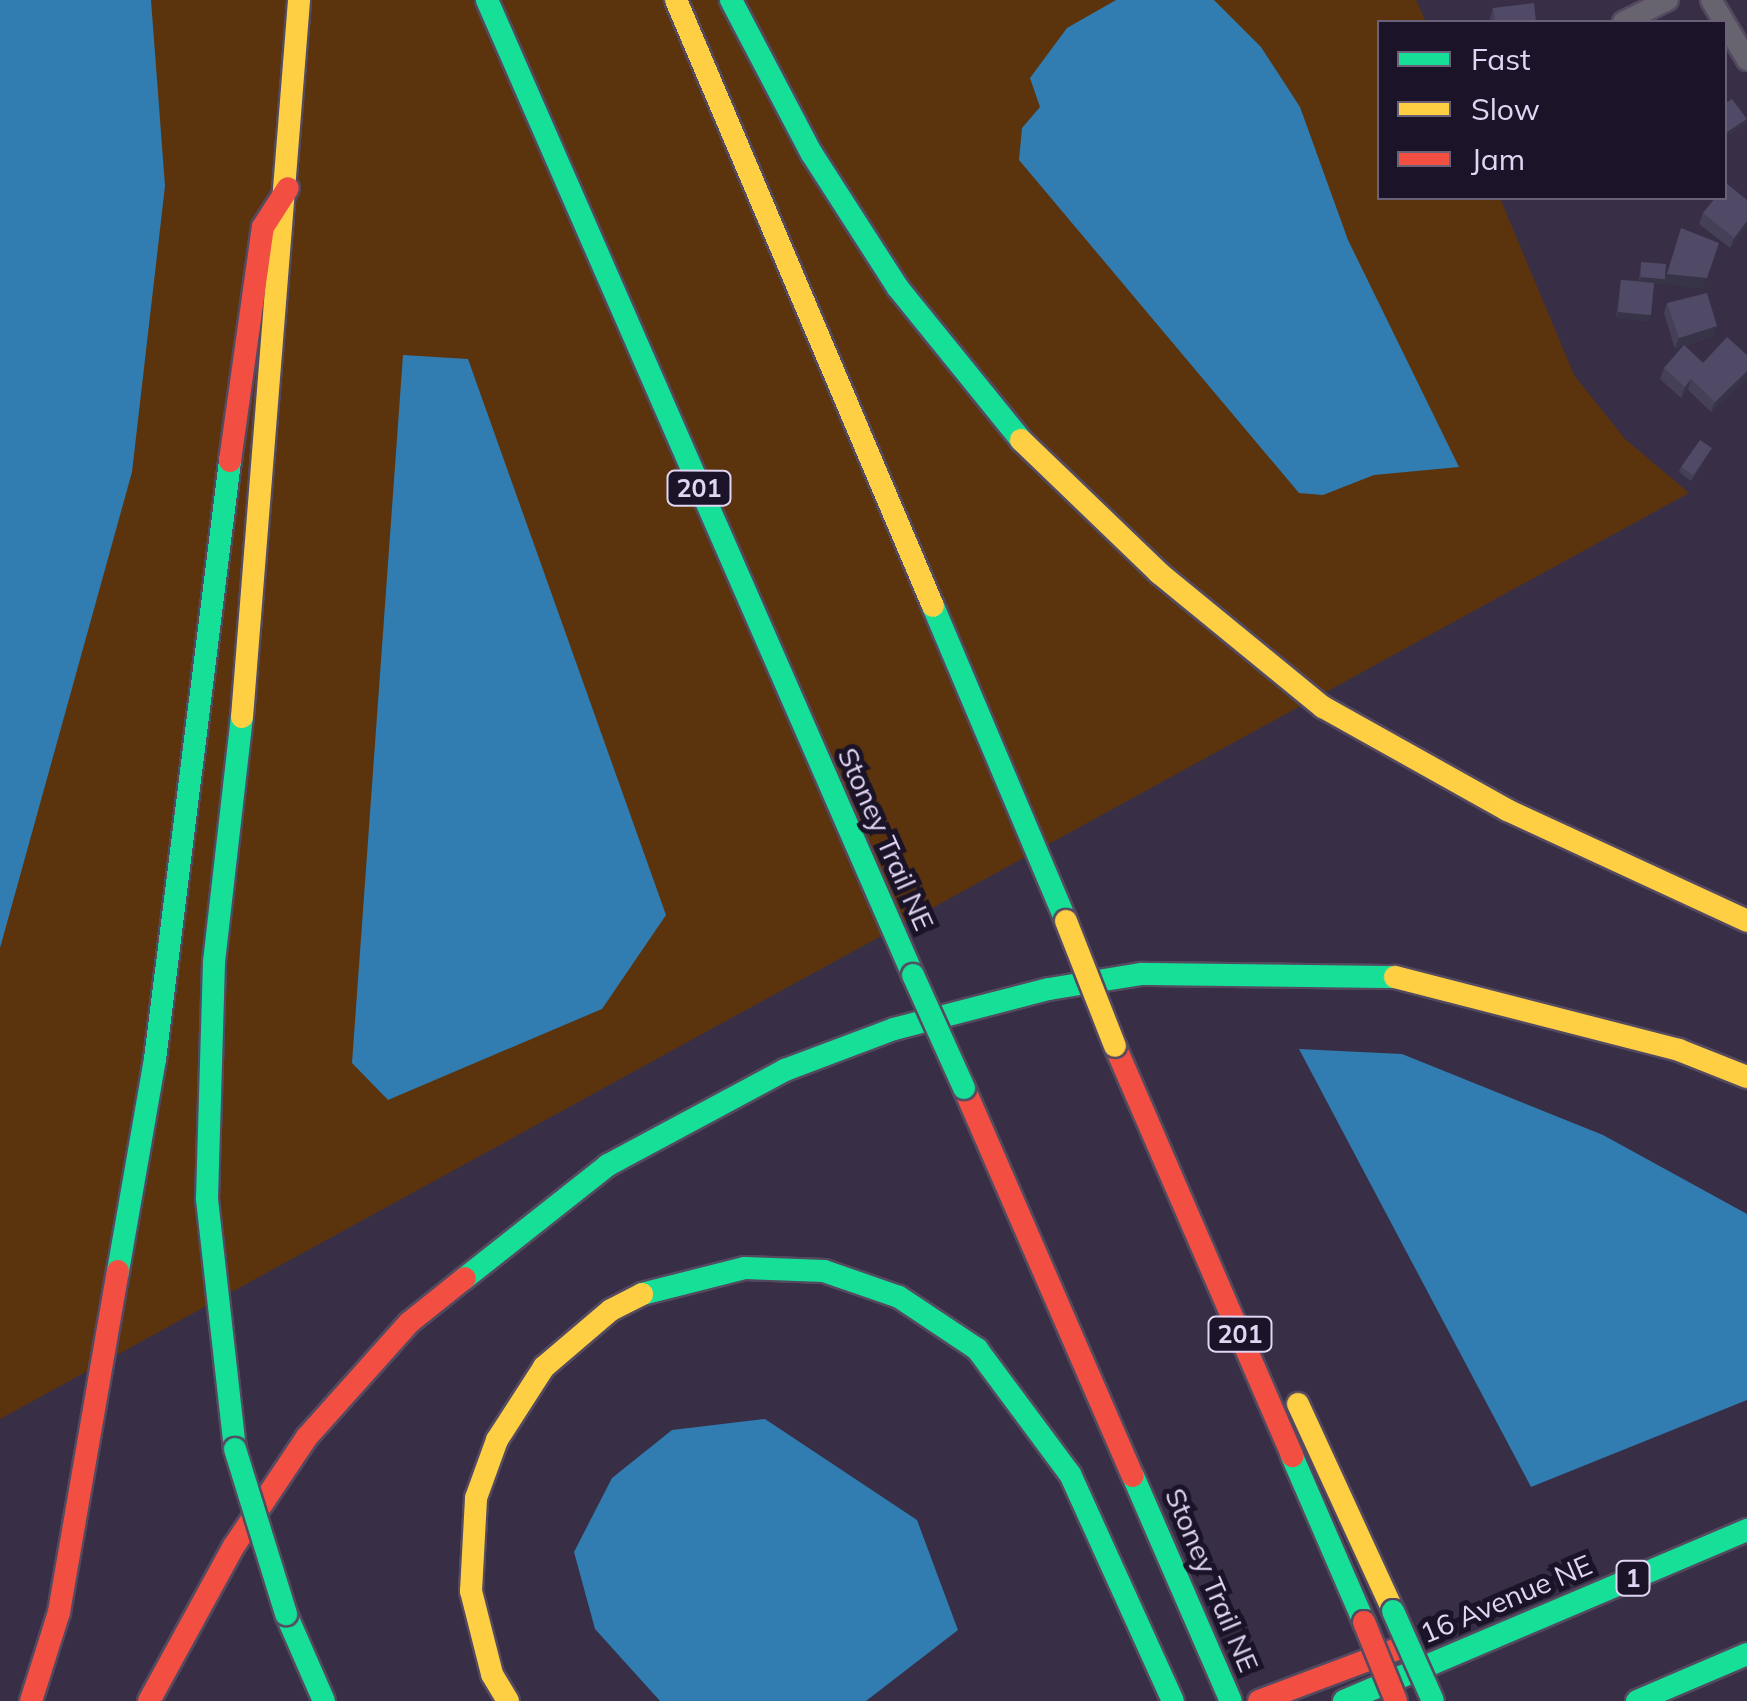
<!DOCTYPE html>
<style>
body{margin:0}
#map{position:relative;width:1747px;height:1701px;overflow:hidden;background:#382e46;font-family:Mulish,sans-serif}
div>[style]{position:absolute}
.green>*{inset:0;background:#5b340d}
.water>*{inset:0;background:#317cb0}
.roads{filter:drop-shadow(2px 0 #544a60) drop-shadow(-2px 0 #544a60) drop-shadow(0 2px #544a60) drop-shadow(0 -2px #544a60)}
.street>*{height:20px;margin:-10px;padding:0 10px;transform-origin:10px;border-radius:10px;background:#67636f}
.fast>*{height:22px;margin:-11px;padding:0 11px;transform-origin:11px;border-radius:11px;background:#16e098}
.slow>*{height:22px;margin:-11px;padding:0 11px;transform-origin:11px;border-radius:11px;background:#ffcf43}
.jam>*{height:22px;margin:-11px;padding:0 11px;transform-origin:11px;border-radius:11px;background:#f24e42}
.bridges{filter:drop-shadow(2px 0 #544a60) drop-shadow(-2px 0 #544a60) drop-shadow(0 2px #544a60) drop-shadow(0 -2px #544a60)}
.fast-bridge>*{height:22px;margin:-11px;padding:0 11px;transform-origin:11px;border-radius:11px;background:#16e098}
.slow-bridge>*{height:22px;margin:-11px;padding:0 11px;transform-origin:11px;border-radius:11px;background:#ffcf43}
.jam-bridge>*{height:22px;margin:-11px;padding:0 11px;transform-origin:11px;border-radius:11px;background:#f24e42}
.wall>*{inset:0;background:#454058}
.shaded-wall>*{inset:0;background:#383447}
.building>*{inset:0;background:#504a66}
span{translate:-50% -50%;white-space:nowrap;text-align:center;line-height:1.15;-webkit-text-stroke:10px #1b1327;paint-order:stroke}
.shield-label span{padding:2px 8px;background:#1b1327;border:2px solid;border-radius:8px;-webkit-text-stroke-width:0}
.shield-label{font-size:25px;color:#e0d5f3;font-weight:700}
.street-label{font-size:28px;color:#e0d5f3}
.legend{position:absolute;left:1377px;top:20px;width:350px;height:180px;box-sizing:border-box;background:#1b1327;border:2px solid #6a6179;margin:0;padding:12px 18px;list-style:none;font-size:30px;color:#e0d5f3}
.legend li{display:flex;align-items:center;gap:20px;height:50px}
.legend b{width:50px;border:2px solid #6a6179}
</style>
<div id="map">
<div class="green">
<div style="clip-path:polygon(0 0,1416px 0,1426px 22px,1380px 22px,1380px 198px,1500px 198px,1574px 375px,1625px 439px,1689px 493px,0 1419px)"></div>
</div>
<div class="water">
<div style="clip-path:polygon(0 0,151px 0,165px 186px,132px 472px,0 948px)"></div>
<div style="clip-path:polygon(1116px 0,1214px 0,1261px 47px,1300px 107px,1348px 240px,1459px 467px,1374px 475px,1323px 495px,1299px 493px,1019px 160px,1022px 128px,1040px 107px,1030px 78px,1067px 28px)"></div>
<div style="clip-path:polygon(403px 355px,468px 359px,666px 915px,602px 1009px,388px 1100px,352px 1063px)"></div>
<div style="clip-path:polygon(1299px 1049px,1402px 1054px,1603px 1135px,1747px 1214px,1747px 1400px,1531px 1487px)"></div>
<div style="clip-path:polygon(765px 1419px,917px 1520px,958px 1630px,866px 1701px,660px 1701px,595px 1629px,574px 1552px,612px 1478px,672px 1430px)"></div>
</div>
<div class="roads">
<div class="street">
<div style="left:1711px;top:0;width:70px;rotate:59deg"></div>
<div style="left:1623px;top:22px;width:50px;rotate:-26.1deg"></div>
</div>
<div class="fast">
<div style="left:487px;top:0;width:1064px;rotate:66.4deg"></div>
<div style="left:731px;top:0;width:174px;rotate:62.3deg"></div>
<div style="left:812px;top:154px;width:159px;rotate:57.3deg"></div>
<div style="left:898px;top:288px;width:196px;rotate:51deg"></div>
<div style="left:933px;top:606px;width:342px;rotate:67.1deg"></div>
<div style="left:118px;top:1271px;width:215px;rotate:-80.1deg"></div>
<div style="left:155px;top:1059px;width:603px;rotate:-82.85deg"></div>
<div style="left:465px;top:1278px;width:182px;rotate:-38.3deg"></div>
<div style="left:608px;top:1165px;width:201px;rotate:-28.2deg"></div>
<div style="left:785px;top:1070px;width:116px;rotate:-20.6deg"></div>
<div style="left:894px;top:1029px;width:160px;rotate:-14.5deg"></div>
<div style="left:1049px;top:989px;width:94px;rotate:-9.2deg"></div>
<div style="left:1142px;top:974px;width:253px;rotate:0.7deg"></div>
<div style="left:642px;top:1294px;width:106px;rotate:-14.2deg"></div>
<div style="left:745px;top:1268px;width:79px;rotate:2.2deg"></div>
<div style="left:824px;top:1271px;width:79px;rotate:19.1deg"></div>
<div style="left:899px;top:1297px;width:94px;rotate:33.7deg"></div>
<div style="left:977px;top:1349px;width:156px;rotate:53.4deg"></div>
<div style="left:1070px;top:1474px;width:249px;rotate:65.6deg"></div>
<div style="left:235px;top:1449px;width:253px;rotate:-96.4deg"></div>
<div style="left:207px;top:1198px;width:236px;rotate:-88.3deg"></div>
<div style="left:214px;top:962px;width:247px;rotate:-83.5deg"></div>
<div style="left:1292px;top:1456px;width:181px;rotate:66.6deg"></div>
<div style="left:1133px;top:1476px;width:245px;rotate:66.5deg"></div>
<div style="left:286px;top:1614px;width:95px;rotate:66.4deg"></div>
<div style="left:1344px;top:1701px;width:438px;rotate:-23deg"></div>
<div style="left:1637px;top:1701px;width:120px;rotate:-23.1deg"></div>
</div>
<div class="slow">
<div style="left:676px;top:0;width:658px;rotate:67.02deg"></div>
<div style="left:1021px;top:440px;width:192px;rotate:43.9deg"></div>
<div style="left:1159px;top:573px;width:212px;rotate:39.3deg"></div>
<div style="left:1323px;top:707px;width:211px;rotate:29.2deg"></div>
<div style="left:1507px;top:810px;width:264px;rotate:24.8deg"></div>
<div style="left:242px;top:717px;width:719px;rotate:-85.45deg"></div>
<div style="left:1395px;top:977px;width:293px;rotate:14.4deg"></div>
<div style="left:1679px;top:1050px;width:73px;rotate:21.7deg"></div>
<div style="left:1298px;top:1404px;width:228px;rotate:65.3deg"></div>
<div style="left:508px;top:1701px;width:31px;rotate:-121deg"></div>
<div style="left:492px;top:1674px;width:86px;rotate:-104.2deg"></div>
<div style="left:471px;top:1591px;width:93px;rotate:-86.9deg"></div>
<div style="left:476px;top:1498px;width:62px;rotate:-70.1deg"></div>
<div style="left:497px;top:1440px;width:87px;rotate:-57.2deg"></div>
<div style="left:544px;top:1367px;width:88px;rotate:-40.4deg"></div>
<div style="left:611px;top:1310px;width:35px;rotate:-27deg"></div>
</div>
<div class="jam">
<div style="left:230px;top:461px;width:236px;rotate:-82deg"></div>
<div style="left:263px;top:227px;width:46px;rotate:-57.3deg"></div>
<div style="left:1115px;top:1046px;width:447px;rotate:66.6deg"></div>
<div style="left:964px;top:1088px;width:423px;rotate:66.5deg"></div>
<div style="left:31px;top:1701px;width:93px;rotate:-72.5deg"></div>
<div style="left:59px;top:1612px;width:346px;rotate:-80.2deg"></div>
<div style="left:149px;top:1701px;width:177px;rotate:-61.3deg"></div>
<div style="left:234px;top:1546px;width:131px;rotate:-56.2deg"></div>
<div style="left:307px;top:1437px;width:154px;rotate:-48.2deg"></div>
<div style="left:410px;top:1322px;width:70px;rotate:-38.7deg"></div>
<div style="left:1259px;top:1701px;width:159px;rotate:-20.6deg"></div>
</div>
</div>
<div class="bridges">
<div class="fast-bridge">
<div style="left:913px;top:975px;width:124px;rotate:65.7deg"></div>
<div style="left:235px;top:1449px;width:173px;rotate:72.8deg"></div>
<div style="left:1393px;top:1611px;width:98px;rotate:66deg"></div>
</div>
<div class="slow-bridge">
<div style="left:1066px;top:921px;width:134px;rotate:68.6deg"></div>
</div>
<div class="jam-bridge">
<div style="left:1364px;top:1622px;width:85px;rotate:67.9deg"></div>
</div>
</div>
<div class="wall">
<div style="clip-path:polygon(1493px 8px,1536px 22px,1490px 22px,1490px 18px)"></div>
<div style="clip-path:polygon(1747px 200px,1747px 226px,1730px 248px,1699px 224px,1703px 213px)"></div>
<div style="clip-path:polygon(1641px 262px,1665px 279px,1663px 284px,1654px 283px,1649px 321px,1616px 318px,1621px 280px,1639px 281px)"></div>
<div style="clip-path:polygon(1667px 303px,1717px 326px,1713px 336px,1685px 346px,1703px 363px,1747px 355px,1747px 378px,1711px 412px,1688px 390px,1681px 398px,1660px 379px,1664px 368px,1683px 346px,1675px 349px,1664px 313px)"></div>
<div style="clip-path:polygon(1712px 448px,1691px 481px,1679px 472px,1681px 467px)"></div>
</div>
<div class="shaded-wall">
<div style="clip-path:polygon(1747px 119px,1745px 125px,1724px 138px,1724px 134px)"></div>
<div style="clip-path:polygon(1747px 221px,1747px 226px,1730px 248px,1734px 238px)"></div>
<div style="clip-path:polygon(1667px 274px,1707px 278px,1703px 289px,1663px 284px)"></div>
<div style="clip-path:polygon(1641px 277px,1665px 279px,1663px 284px,1639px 282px)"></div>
<div style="clip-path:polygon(1618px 312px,1651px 315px,1649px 321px,1616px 318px)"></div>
<div style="clip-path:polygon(1717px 326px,1713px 336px,1675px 349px,1679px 338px)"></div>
<div style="clip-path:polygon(1747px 371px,1747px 378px,1711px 412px,1715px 402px)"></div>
<div style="clip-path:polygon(1691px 379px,1688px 390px,1681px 398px,1685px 387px)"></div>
</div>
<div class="building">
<div style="clip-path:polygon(1534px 3px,1536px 22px,1495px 22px,1493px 8px)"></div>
<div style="clip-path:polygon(1732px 99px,1747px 119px,1724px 134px,1724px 104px)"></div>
<div style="clip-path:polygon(1726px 183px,1747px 200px,1747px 221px,1734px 238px,1703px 213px,1715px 198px,1724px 198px)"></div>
<div style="clip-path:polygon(1681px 228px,1719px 243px,1707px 278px,1667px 274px)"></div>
<div style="clip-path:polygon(1641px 262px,1666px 264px,1665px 279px,1641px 277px)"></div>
<div style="clip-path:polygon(1621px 280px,1654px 283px,1651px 315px,1618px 312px)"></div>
<div style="clip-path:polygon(1707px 293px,1717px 326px,1679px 338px,1667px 303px)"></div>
<div style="clip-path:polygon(1727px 337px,1747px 355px,1747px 371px,1715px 402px,1691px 379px,1685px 387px,1664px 368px,1684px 345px,1703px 363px)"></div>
<div style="clip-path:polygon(1700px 440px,1712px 448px,1693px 475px,1681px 467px)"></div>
</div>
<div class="shield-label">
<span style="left:699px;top:488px">201</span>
<span style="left:1240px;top:1334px">201</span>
<span style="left:1633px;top:1578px">1</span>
</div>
<div class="street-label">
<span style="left:886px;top:839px;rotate:66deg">Stoney Trail NE</span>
<span style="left:1212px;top:1580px;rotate:67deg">Stoney Trail NE</span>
<span style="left:1506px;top:1599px;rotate:-23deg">16 Avenue NE</span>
</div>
<ul class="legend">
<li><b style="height:12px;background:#16e098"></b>Fast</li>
<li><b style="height:12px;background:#ffcf43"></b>Slow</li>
<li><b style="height:12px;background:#f24e42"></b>Jam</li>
</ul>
</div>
